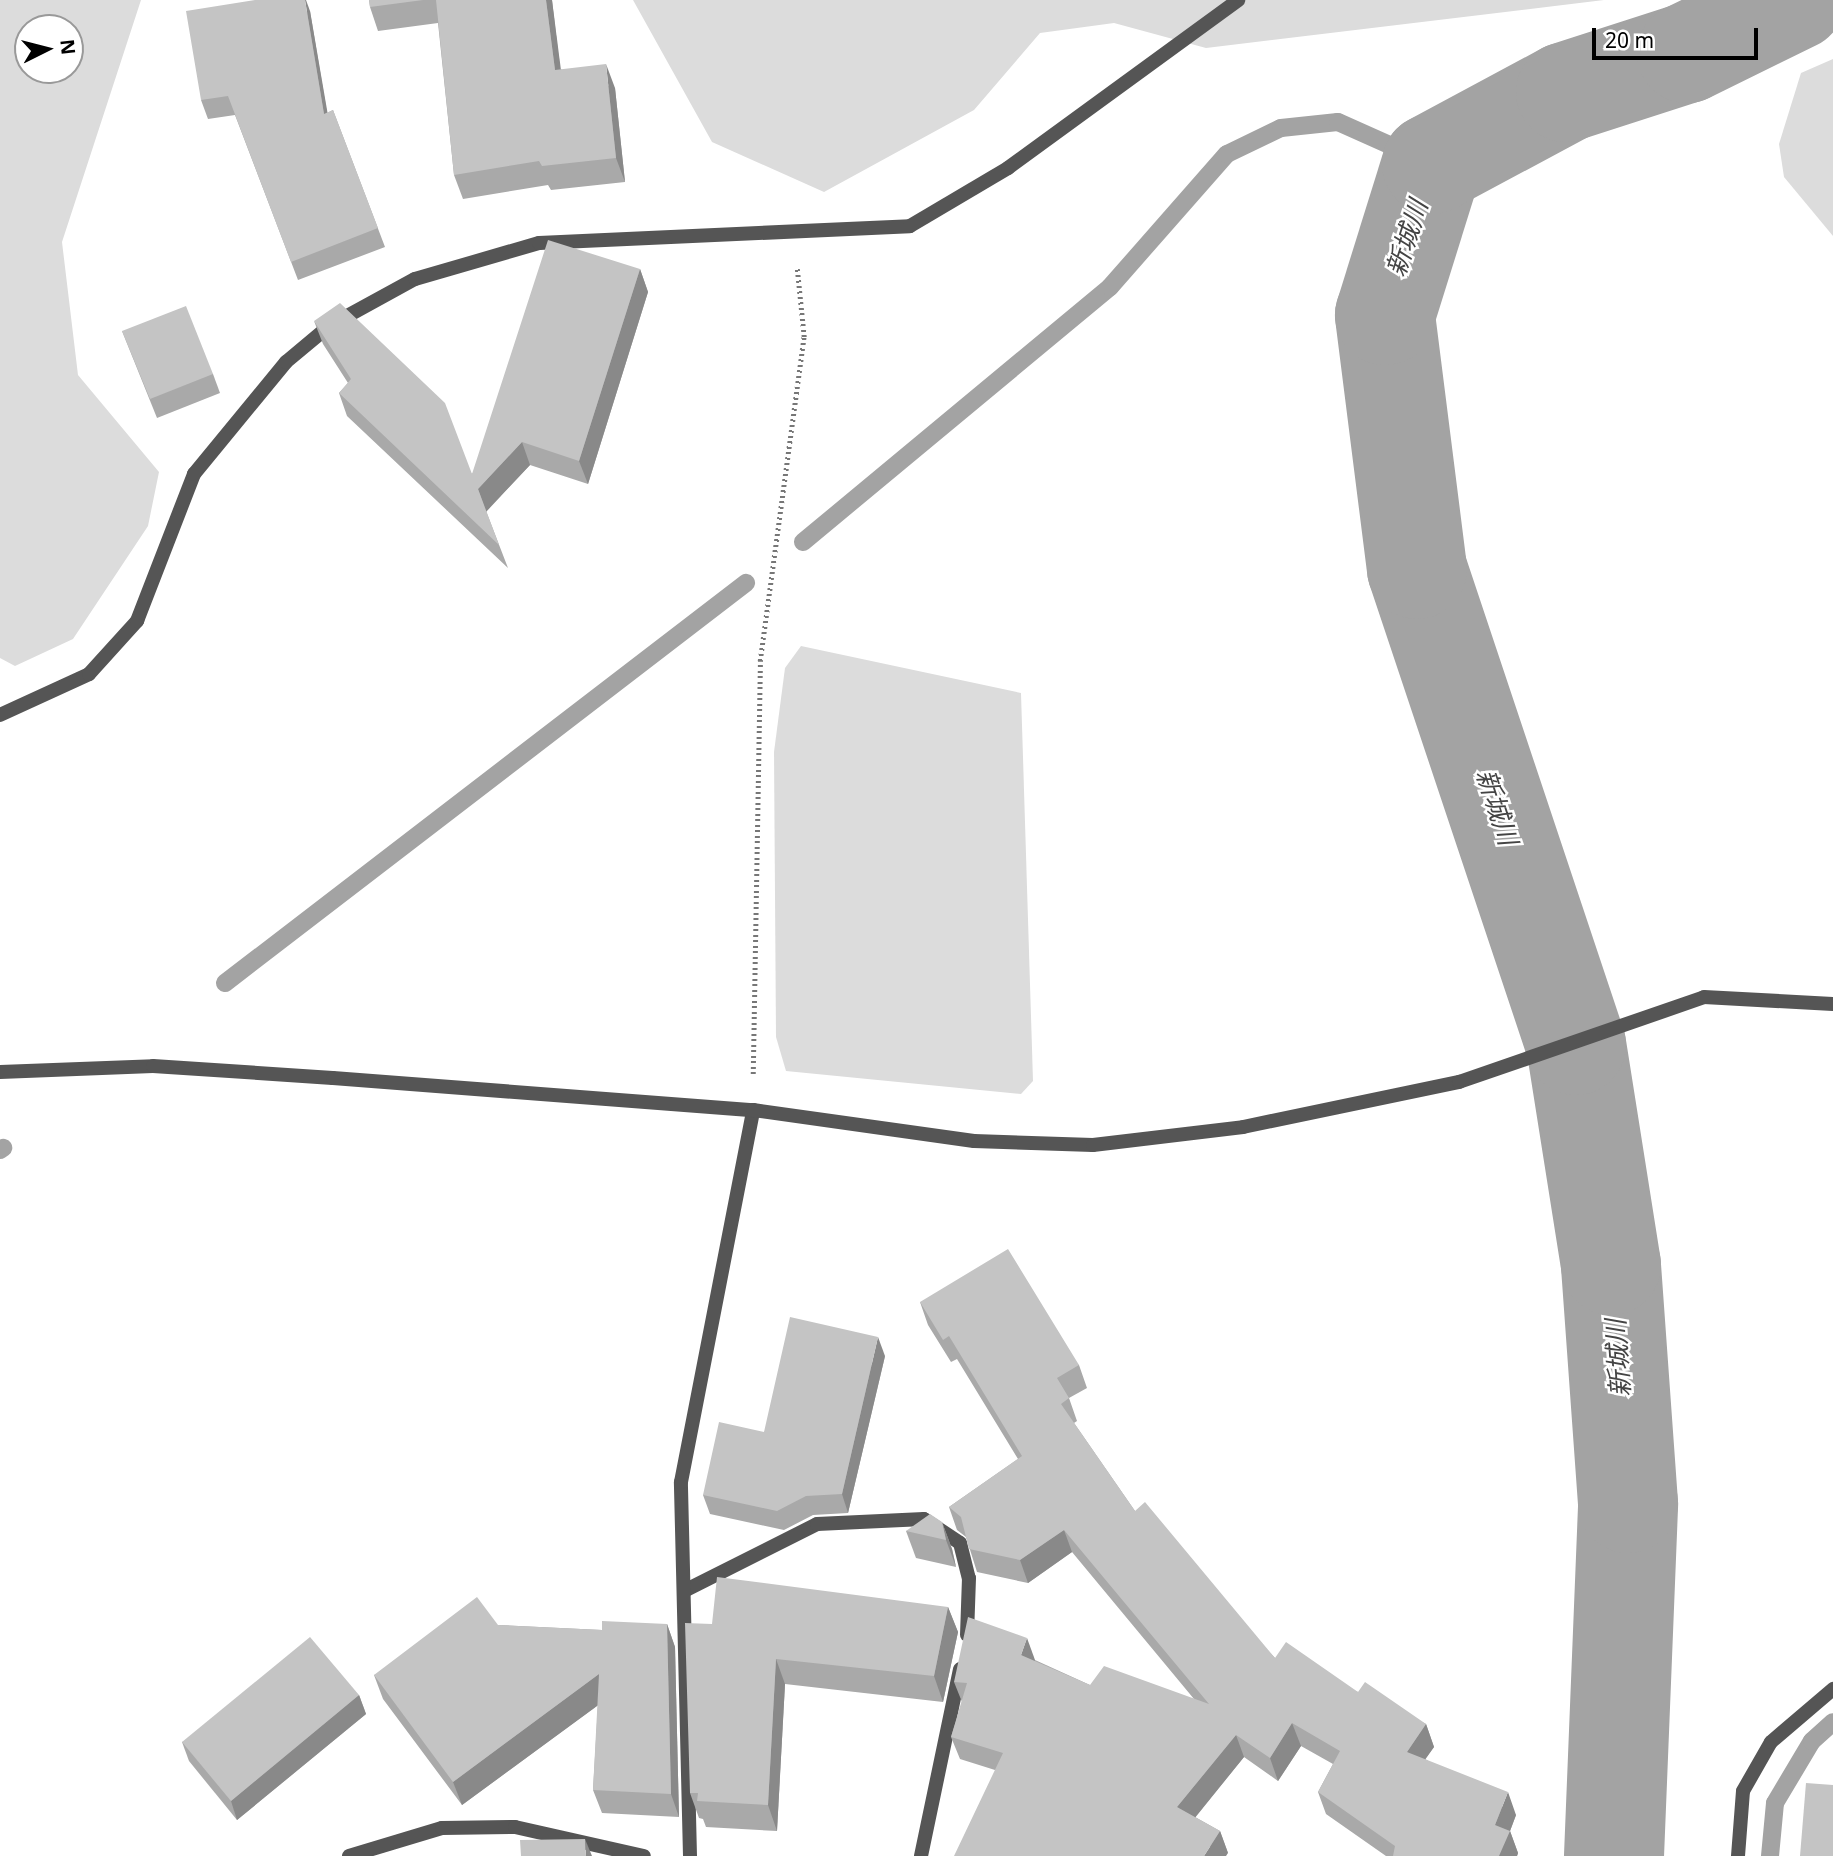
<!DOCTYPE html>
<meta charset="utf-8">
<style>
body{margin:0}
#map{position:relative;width:1833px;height:1856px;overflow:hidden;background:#fff;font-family:"Noto Sans","Noto Sans JP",sans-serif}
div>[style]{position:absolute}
.green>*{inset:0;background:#dcdcdc}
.stream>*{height:18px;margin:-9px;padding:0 9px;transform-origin:9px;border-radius:9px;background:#a3a3a3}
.river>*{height:100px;margin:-50px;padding:0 50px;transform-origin:50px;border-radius:50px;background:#a3a3a3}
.path>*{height:4.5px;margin-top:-2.25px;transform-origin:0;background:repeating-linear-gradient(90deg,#777 0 2px,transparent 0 5.5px)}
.service>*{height:14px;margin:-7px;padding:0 7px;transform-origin:7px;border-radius:7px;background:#555}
.minor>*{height:14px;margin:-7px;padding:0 7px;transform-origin:7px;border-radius:7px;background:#555}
.tertiary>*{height:14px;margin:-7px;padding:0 7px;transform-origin:7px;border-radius:7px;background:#555}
.wall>*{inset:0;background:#a9a9a9}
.shaded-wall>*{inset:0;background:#898989}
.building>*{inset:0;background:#c4c4c4}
span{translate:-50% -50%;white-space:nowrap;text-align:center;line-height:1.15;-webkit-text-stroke:5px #fff;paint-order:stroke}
.water-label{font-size:26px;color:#444;font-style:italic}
.north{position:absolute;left:14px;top:14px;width:70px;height:70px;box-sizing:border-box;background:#fff;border:2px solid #999;border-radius:50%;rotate:84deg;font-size:19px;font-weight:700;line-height:28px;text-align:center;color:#000}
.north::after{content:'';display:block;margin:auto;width:24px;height:32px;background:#000;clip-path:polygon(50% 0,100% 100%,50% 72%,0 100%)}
.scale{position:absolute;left:1592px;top:28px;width:166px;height:32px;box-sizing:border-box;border:4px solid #000;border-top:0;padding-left:9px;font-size:21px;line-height:24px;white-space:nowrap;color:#000;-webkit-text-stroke:5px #fff;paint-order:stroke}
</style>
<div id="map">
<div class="green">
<div style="clip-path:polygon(evenodd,0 0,141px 0,62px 242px,78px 375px,159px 472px,148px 526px,73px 639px,15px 666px,0 658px,0 0,28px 28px,70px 28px,70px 70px,28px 70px,28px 28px)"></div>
<div style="clip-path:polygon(633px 0,1604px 0,1206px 48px,1114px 23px,1040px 33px,974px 110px,824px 192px,712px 142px)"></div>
<div style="clip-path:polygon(1833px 59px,1833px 236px,1784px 177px,1779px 144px,1801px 73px)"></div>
<div style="clip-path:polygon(801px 646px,1021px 693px,1033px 1081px,1021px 1094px,786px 1071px,776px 1037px,774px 752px,785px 668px)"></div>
</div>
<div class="stream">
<div style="left:803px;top:542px;width:399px;rotate:-39.7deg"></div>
<div style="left:1110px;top:287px;width:177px;rotate:-48.7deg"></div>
<div style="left:1227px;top:154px;width:60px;rotate:-25.7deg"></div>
<div style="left:1281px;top:128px;width:57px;rotate:-6deg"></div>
<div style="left:1338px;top:122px;width:103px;rotate:24.1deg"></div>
<div style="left:225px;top:983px;width:657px;rotate:-37.52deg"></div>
<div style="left:0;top:1150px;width:4px;rotate:-34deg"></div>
<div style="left:1770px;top:1856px;width:53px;rotate:-84.6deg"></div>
<div style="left:1775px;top:1803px;width:72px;rotate:-59.2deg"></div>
<div style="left:1812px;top:1741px;width:28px;rotate:-42deg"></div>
</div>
<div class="river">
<div style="left:1614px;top:1856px;width:353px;rotate:-87.7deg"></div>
<div style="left:1628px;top:1503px;width:239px;rotate:-94.1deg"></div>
<div style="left:1611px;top:1265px;width:223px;rotate:-99deg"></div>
<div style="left:1576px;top:1045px;width:502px;rotate:-108.47deg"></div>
<div style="left:1417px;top:569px;width:256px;rotate:-97.2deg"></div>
<div style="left:1385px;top:315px;width:158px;rotate:-72.7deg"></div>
<div style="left:1432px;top:164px;width:152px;rotate:-28.2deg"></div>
<div style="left:1566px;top:92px;width:127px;rotate:-17.9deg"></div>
<div style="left:1687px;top:53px;width:120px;rotate:-26.1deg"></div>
</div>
<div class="path">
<div style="left:753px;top:1074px;width:413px;rotate:-89deg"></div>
<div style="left:760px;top:661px;width:327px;rotate:-82.3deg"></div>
<div style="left:804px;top:337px;width:69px;rotate:-95.8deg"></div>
</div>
<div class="service">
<div style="left:684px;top:1591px;width:149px;rotate:-26.7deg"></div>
<div style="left:817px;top:1524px;width:107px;rotate:-2.7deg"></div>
<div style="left:924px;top:1519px;width:43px;rotate:33.7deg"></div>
<div style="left:960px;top:1543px;width:36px;rotate:76deg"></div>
<div style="left:969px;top:1578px;width:57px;rotate:92deg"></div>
<div style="left:921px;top:1856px;width:191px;rotate:-78.2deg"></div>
</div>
<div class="minor">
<div style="left:0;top:715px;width:98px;rotate:-24.7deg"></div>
<div style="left:89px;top:674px;width:72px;rotate:-47.8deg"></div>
<div style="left:137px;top:621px;width:158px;rotate:-68.8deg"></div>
<div style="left:194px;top:474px;width:145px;rotate:-50.6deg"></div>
<div style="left:286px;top:362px;width:56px;rotate:-39.9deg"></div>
<div style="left:329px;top:326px;width:98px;rotate:-28.7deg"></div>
<div style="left:415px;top:279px;width:129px;rotate:-16.2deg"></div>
<div style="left:539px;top:243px;width:371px;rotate:-2.6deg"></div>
<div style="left:910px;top:226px;width:114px;rotate:-30.6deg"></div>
<div style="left:1008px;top:168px;width:285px;rotate:-36.1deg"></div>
<div style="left:349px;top:1856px;width:97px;rotate:-16.8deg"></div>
<div style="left:442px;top:1828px;width:73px;rotate:-0.8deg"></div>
<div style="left:515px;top:1827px;width:132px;rotate:12.7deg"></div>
<div style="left:690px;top:1856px;width:374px;rotate:-91.4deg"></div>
<div style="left:681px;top:1482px;width:379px;rotate:-79deg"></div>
<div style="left:1738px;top:1856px;width:65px;rotate:-85.6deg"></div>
<div style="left:1743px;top:1791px;width:56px;rotate:-60.3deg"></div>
<div style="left:1771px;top:1742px;width:82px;rotate:-40.5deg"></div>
</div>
<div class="tertiary">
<div style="left:0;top:1072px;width:153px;rotate:-2.2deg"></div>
<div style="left:153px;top:1066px;width:180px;rotate:3.8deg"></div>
<div style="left:333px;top:1078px;width:421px;rotate:4.4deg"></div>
<div style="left:753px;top:1110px;width:223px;rotate:8deg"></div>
<div style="left:974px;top:1141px;width:119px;rotate:1.9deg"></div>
<div style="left:1093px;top:1145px;width:151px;rotate:-6.8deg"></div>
<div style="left:1243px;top:1127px;width:221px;rotate:-11.8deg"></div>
<div style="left:1459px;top:1082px;width:259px;rotate:-19.1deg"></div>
<div style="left:1704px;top:997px;width:129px;rotate:3.1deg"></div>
</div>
<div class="wall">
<div style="clip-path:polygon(369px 0,552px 0,560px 69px,615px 88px,625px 182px,551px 190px,548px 185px,463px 199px,454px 175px,438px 23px,378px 31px,370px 7px)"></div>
<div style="clip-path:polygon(310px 11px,327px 113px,333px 110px,385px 247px,298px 280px,235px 115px,208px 119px,201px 100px)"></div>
<div style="clip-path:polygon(640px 269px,648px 292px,588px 484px,530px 465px,486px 511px,508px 568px,347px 416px,339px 393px,348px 383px,323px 344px,314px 321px,472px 474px)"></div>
<div style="clip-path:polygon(122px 331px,213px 374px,220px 393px,157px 418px)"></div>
<div style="clip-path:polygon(920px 1302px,1079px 1365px,1087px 1388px,1069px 1398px,1077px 1421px,1074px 1423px,1135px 1511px,1275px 1658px,1358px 1692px,1426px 1724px,1434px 1747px,1425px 1759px,1516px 1815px,1510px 1831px,1518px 1853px,1517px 1856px,1386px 1856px,1326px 1814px,1318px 1792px,1333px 1764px,1301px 1746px,1278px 1781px,1244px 1757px,1195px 1817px,1220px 1831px,1228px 1853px,995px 1770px,960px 1759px,951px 1737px,962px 1702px,954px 1682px,1035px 1660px,1090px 1685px,1194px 1699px,1072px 1552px,1028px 1583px,977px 1572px,966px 1537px,957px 1530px,949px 1507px,1018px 1459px,957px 1359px,951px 1362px,928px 1325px)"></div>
<div style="clip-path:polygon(885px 1356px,848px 1513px,813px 1515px,784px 1530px,710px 1514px,703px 1495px,764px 1432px)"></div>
<div style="clip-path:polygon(942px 1522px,952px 1549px,956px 1567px,916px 1558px,906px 1531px)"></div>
<div style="clip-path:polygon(948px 1607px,958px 1632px,943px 1702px,785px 1684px,777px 1831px,706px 1827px,703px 1819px,699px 1818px,690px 1793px,712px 1624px)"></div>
<div style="clip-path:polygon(667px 1624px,675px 1647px,679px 1817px,602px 1813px,593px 1790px,598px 1705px,462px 1805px,383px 1699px,374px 1675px,498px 1625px,602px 1630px)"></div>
<div style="clip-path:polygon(359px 1695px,366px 1714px,237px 1820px,189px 1761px,182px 1742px)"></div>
</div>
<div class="shaded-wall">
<div style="clip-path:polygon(305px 0,306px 0,310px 11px,331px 133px,324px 114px)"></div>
<div style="clip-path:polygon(546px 0,552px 0,564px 94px,555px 70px)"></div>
<div style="clip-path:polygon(606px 64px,615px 88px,625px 182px,616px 158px)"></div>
<div style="clip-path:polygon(640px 269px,648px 292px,588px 484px,579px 461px)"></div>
<div style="clip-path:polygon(522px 442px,530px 465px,486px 512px,478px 489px)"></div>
<div style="clip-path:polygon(878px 1337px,885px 1356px,848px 1513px,842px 1494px)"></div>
<div style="clip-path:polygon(942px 1522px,952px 1549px,956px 1567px,946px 1540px)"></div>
<div style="clip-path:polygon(1064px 1530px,1072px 1552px,1028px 1583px,1020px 1560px)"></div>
<div style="clip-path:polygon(948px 1607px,958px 1632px,943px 1702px,934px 1676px)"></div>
<div style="clip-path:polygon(667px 1624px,675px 1647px,679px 1817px,671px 1794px)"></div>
<div style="clip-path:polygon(1027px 1638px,1035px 1660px,1029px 1677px,1021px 1655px)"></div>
<div style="clip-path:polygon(776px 1659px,785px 1684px,777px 1831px,768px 1805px)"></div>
<div style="clip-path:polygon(599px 1674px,608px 1698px,462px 1805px,453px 1782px)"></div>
<div style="clip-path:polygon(359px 1695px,366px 1714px,237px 1820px,231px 1801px)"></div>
<div style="clip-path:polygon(1292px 1723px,1301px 1746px,1278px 1781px,1270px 1758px)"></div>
<div style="clip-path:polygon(1426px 1724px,1434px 1747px,1415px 1774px,1407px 1752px)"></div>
<div style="clip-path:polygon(1236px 1735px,1244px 1757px,1186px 1829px,1177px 1807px)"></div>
<div style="clip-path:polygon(1508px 1792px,1516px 1815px,1510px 1831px,1518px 1853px,1517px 1856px,1499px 1856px,1495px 1825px)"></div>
<div style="clip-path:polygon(1220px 1831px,1228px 1853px,1226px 1856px,1204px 1856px)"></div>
<div style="clip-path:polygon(585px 1839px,592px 1856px,586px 1856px)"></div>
</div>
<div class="building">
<div style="clip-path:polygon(255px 0,305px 0,324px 114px,333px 110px,378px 228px,291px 262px,228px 96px,201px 100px,186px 11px)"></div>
<div style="clip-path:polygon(369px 0,423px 0,370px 7px)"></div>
<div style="clip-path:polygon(436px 0,546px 0,555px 70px,606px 64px,616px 158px,542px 166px,539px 161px,454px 175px)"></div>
<div style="clip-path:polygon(548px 240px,640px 269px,579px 461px,522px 442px,478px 489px,499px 545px,339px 393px,351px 379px,314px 321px,340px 303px,445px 403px,472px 474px)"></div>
<div style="clip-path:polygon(186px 306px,213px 374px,150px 399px,122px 331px)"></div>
<div style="clip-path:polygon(1008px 1249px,1079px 1365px,1057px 1378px,1069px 1398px,1061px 1404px,1135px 1511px,1145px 1502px,1275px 1658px,1286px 1642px,1358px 1692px,1365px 1682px,1426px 1724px,1407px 1752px,1508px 1792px,1495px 1825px,1510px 1831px,1499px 1856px,1393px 1856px,1395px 1846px,1318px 1792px,1340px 1751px,1292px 1723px,1270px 1758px,1236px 1735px,1177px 1807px,1220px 1831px,1204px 1856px,954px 1856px,1003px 1753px,951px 1737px,967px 1683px,954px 1682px,968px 1617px,1027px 1638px,1021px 1655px,1090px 1685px,1104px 1666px,1209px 1704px,1064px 1530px,1020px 1560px,969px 1549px,961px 1517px,949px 1507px,1022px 1456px,949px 1336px,943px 1340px,920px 1302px)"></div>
<div style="clip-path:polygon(790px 1317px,878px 1337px,842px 1494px,806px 1496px,777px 1511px,703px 1495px,719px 1422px,764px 1432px)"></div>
<div style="clip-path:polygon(930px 1514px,942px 1522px,946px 1540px,906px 1531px)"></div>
<div style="clip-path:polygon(717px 1577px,948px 1607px,934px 1676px,776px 1659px,768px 1805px,697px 1801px,698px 1793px,690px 1793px,685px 1623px,712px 1624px)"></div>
<div style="clip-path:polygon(477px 1597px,498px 1625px,602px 1630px,602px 1621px,667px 1624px,671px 1794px,593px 1790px,599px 1674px,453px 1782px,374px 1675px)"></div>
<div style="clip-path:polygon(310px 1637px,359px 1695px,231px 1801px,182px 1742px)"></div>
<div style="clip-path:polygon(1806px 1783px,1833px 1785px,1833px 1856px,1800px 1856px)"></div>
<div style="clip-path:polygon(585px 1839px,586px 1856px,521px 1856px,520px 1840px)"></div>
</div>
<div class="water-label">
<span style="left:1407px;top:238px;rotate:-72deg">新城川</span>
<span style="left:1497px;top:807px;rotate:72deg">新城川</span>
<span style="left:1618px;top:1358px;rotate:-94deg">新城川</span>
</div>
<div class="north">N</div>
<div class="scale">20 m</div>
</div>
